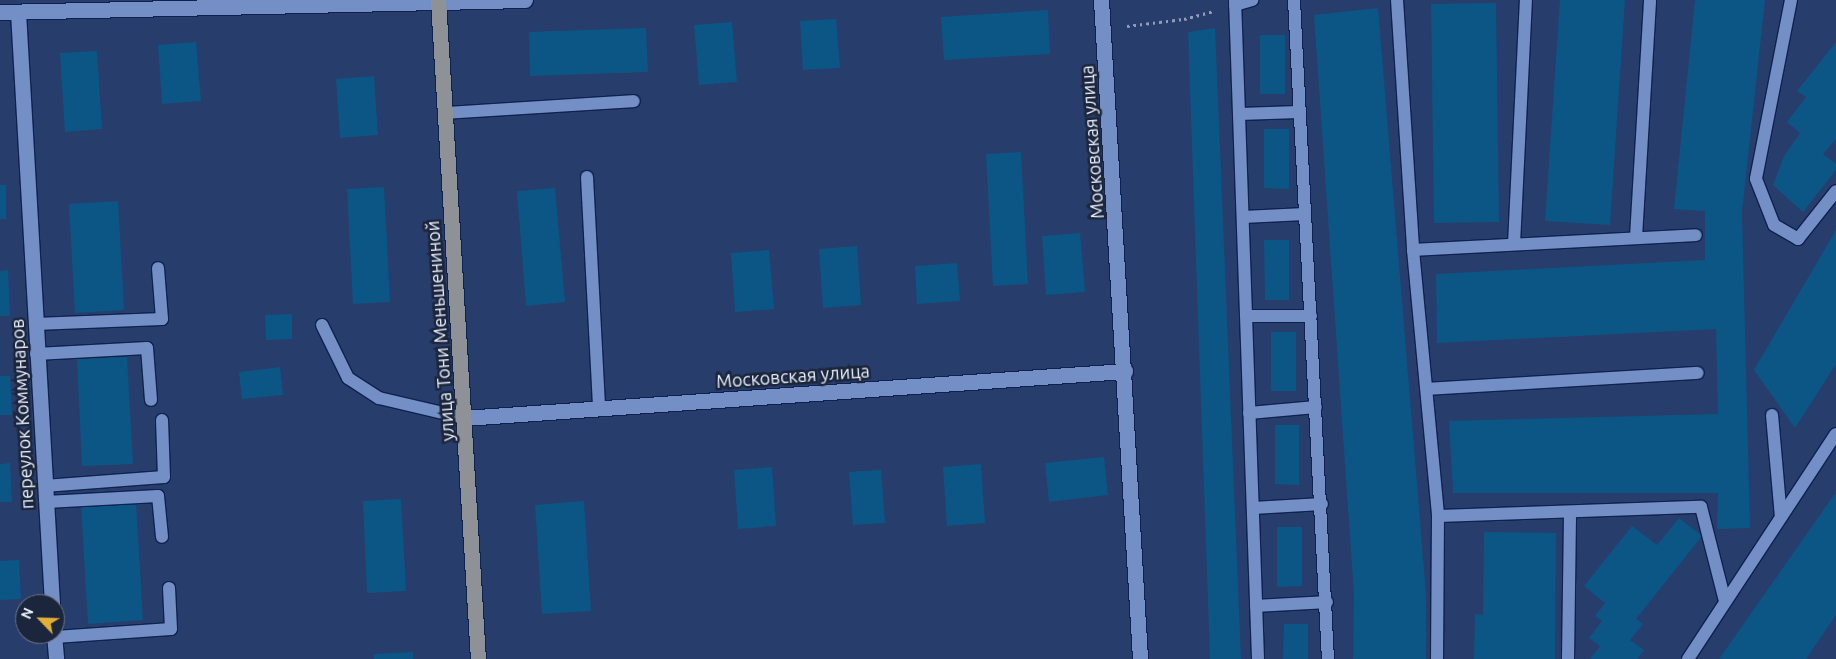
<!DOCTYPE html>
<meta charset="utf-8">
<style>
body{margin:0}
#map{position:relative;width:1836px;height:659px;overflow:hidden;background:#273d6c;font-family:Ubuntu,sans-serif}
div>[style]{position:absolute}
.building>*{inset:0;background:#0c5685}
.path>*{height:3px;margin-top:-1.5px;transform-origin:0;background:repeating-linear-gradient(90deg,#909db9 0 2.5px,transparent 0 6.5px)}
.roads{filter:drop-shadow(1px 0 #0f224f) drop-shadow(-1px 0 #0f224f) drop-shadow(0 1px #0f224f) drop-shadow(0 -1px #0f224f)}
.lane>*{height:12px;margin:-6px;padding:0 6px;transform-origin:6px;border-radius:6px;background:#748fc5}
.street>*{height:15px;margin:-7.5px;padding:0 7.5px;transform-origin:7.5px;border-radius:7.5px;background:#748fc5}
.secondary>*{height:15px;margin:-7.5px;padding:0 7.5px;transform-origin:7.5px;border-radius:7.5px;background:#8e9297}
span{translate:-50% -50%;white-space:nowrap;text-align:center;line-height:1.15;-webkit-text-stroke:5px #1b253b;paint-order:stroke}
.street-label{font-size:18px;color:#eaf0fc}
.north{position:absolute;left:15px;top:594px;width:50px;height:50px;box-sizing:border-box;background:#1b253b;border:1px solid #6e7688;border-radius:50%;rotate:294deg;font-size:14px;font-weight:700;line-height:20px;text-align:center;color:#eaf0fc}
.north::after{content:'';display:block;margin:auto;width:18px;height:22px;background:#e3ae34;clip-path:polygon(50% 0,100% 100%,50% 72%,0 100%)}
</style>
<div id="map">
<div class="building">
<div style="clip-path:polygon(1560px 0,1625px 0,1610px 225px,1545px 221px)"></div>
<div style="clip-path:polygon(1695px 0,1765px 0,1742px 212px,1750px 528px,1717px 529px,1718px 493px,1453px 493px,1449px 421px,1718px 414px,1716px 329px,1437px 343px,1436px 274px,1705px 260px,1705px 211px,1674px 209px)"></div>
<div style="clip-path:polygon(1496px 3px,1499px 222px,1434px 223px,1431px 4px)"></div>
<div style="clip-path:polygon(1378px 8px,1426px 594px,1426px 659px,1353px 659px,1354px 595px,1314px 15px)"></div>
<div style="clip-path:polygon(1048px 10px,1050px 54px,944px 60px,941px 17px)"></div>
<div style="clip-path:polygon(836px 19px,840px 68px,803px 70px,800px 21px)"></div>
<div style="clip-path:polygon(732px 22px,737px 82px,699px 85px,694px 25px)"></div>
<div style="clip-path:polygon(646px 28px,648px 72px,530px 76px,529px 32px)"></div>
<div style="clip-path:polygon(1215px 28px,1241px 659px,1210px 659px,1188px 32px)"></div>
<div style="clip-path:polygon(1260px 35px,1285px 35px,1285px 94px,1260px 94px)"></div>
<div style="clip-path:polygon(196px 42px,201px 101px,162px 104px,158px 45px)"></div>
<div style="clip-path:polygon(1836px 42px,1836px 139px,1823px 154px,1836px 164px,1836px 170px,1803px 212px,1773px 185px,1784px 156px,1800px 133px,1787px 122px,1806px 97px,1797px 91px)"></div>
<div style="clip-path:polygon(97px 51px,102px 129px,65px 132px,60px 53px)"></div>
<div style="clip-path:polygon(374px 76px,378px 135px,340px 138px,336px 79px)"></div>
<div style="clip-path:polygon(1264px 129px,1289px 129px,1289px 189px,1264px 188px)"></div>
<div style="clip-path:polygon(1021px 152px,1028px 284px,993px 286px,986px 154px)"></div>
<div style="clip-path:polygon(0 185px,6px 185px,6px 219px,0 219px)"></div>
<div style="clip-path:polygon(384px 187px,390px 302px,353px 304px,347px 189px)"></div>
<div style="clip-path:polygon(555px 188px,565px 302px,526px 306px,517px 191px)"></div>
<div style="clip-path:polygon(118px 201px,124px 310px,75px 313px,69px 204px)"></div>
<div style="clip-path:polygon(1836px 230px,1836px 364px,1795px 428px,1754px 370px)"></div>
<div style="clip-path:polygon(1080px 233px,1085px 292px,1046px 295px,1042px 236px)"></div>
<div style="clip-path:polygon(1264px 240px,1289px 240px,1289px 300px,1265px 300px)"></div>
<div style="clip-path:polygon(857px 246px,861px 305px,823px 308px,819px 249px)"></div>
<div style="clip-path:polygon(769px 250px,774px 309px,735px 312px,731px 253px)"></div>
<div style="clip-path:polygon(957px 263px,960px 301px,917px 304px,915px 266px)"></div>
<div style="clip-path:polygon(8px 270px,10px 316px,0 316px,0 271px)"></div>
<div style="clip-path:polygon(292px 314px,292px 339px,266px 340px,265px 315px)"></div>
<div style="clip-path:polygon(1271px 332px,1296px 332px,1296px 391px,1271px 391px)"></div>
<div style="clip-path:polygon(127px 357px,133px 464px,82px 466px,77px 359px)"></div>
<div style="clip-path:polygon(280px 367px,283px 395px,242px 399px,239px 372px)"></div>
<div style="clip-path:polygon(0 376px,10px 376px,12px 415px,0 415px)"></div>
<div style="clip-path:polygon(1275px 425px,1299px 425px,1299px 485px,1275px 484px)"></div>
<div style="clip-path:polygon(1104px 457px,1108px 495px,1049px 502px,1045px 463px)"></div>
<div style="clip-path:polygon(10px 463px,12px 502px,0 502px,0 464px)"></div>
<div style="clip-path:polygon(981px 464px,985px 523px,947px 526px,943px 467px)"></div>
<div style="clip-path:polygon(772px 467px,776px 526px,738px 529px,734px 470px)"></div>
<div style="clip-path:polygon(881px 470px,885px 523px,853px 525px,849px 472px)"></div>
<div style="clip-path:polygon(1836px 492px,1836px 615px,1806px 659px,1719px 659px)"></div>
<div style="clip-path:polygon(401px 499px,406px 591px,367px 593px,363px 501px)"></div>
<div style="clip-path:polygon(584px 501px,591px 611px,542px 614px,535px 505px)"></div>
<div style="clip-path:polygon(136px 502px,143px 620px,88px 624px,81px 505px)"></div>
<div style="clip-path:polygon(1679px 518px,1702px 536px,1636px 619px,1643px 624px,1630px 640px,1644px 650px,1637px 659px,1590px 659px,1600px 646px,1589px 638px,1602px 621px,1595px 616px,1605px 603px,1584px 586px,1632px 526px,1657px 545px)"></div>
<div style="clip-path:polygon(1277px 527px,1302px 527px,1302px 586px,1277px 587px)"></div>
<div style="clip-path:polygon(1484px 532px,1556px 533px,1555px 659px,1474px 659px,1475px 614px,1483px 615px)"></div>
<div style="clip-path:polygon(19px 560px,21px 599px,0 600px,0 561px)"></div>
<div style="clip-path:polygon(1284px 624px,1308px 624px,1308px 659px,1283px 659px)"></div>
<div style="clip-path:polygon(413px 652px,413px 659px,374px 659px,374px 654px)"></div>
</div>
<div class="path">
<div style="left:1127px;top:26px;width:57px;rotate:-7deg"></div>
<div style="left:1184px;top:19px;width:31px;rotate:-15deg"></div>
</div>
<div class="roads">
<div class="lane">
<div style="left:1235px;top:0;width:659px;rotate:88deg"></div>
<div style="left:1294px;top:0;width:660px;rotate:87.05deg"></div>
<div style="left:1397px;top:0;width:251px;rotate:86.3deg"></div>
<div style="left:1413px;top:250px;width:267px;rotate:84.6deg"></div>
<div style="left:1438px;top:516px;width:143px;rotate:90.4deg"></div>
<div style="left:1791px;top:0;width:182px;rotate:101.1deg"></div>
<div style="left:1756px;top:179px;width:49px;rotate:68.6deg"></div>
<div style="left:1774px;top:225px;width:28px;rotate:30deg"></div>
<div style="left:1798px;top:239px;width:61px;rotate:-51.6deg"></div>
<div style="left:1235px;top:5px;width:18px;rotate:-16deg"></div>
<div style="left:445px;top:113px;width:189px;rotate:-3.6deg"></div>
<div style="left:1239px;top:114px;width:60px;rotate:-1.9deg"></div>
<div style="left:587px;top:177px;width:231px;rotate:87deg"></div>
<div style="left:1243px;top:217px;width:62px;rotate:-2.8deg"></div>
<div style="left:1636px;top:237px;width:237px;rotate:-86.6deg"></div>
<div style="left:1514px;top:244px;width:244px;rotate:-87.2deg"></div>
<div style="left:1413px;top:250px;width:283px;rotate:-3deg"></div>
<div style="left:1246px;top:316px;width:65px"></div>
<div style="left:35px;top:324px;width:127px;rotate:-2.3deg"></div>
<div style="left:162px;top:319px;width:51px;rotate:-94.5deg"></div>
<div style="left:322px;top:325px;width:59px;rotate:63.9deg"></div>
<div style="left:348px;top:378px;width:37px;rotate:33deg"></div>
<div style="left:379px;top:398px;width:87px;rotate:13.2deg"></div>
<div style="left:36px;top:354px;width:111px;rotate:-3.1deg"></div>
<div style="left:147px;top:348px;width:52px;rotate:85.6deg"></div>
<div style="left:1427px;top:389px;width:271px;rotate:-3.4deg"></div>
<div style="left:1249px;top:413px;width:67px;rotate:-5.1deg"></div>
<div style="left:1772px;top:415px;width:102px;rotate:85deg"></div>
<div style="left:44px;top:486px;width:120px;rotate:-4.3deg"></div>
<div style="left:164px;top:477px;width:57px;rotate:-92deg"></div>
<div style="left:46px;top:502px;width:112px;rotate:-3.1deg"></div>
<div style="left:158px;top:496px;width:41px;rotate:84.4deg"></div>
<div style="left:1253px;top:508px;width:69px;rotate:-3.3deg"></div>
<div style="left:1438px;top:516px;width:263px;rotate:-2deg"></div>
<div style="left:1701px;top:507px;width:97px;rotate:75.7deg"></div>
<div style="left:1256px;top:606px;width:71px;rotate:-3.2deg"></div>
<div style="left:55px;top:637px;width:116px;rotate:-3.9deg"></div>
<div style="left:171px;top:629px;width:41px;rotate:-92.8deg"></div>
<div style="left:1568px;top:659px;width:147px;rotate:-89.2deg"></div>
<div style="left:1688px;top:659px;width:269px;rotate:-56.7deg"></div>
</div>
<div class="street">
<div style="left:1101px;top:0;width:660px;rotate:86.61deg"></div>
<div style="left:0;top:12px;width:525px;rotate:-1.31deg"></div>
<div style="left:18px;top:12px;width:593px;rotate:86.71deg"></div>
<div style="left:464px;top:418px;width:663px;rotate:-4.07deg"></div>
<div style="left:54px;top:634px;width:25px;rotate:85deg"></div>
</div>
<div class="secondary">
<div style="left:438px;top:0;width:660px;rotate:86.53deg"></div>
</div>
</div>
<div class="street-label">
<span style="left:1092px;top:142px;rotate:-94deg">Московская улица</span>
<span style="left:440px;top:331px;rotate:-94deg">улица Тони Меньшениной</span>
<span style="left:793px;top:376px;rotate:-4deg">Московская улица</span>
<span style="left:22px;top:414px;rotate:-93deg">переулок Коммунаров</span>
</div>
<div class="north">N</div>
</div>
